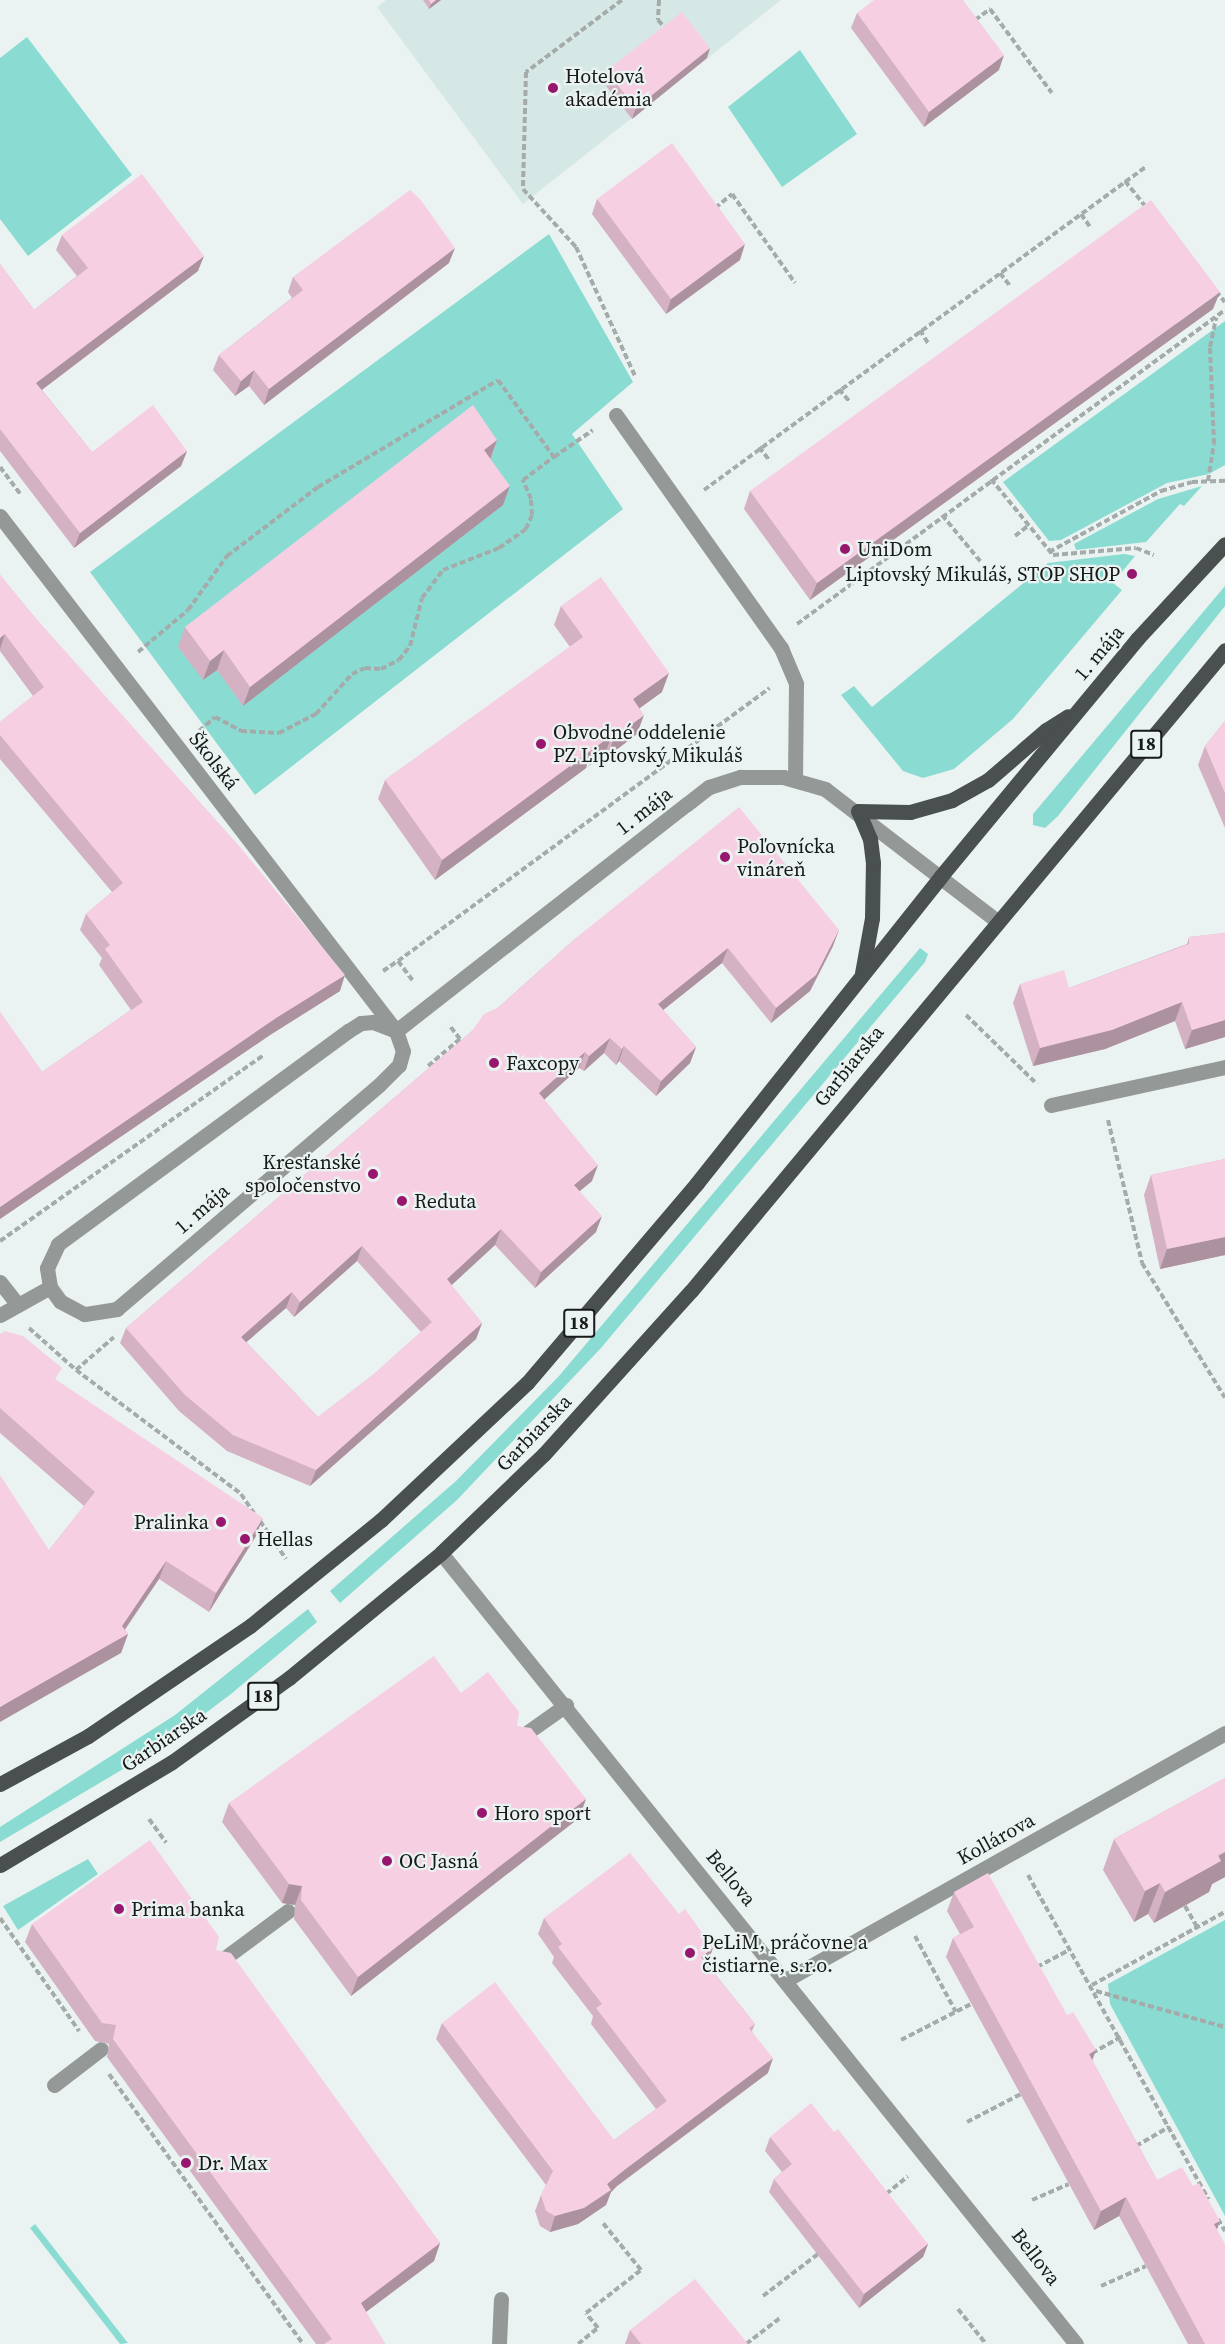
<!DOCTYPE html>
<meta charset="utf-8">
<style>
body{margin:0}
#map{position:relative;width:1225px;height:2344px;overflow:hidden;background:#eaf3f1;font-family:"Source Serif 4",serif}
div>[style]{position:absolute}
.built>*{inset:0;background:#d6e8e5}
.green>*{inset:0;background:#8adcd2}
.path>*{height:4px;margin-top:-2px;transform-origin:0;background:repeating-linear-gradient(90deg,#a4abaa 0 6px,transparent 0 9px)}
.lane>*{height:15px;margin:-7.5px;padding:0 7.5px;transform-origin:7.5px;border-radius:7.5px;background:#949897}
.street>*{height:15px;margin:-7.5px;padding:0 7.5px;transform-origin:7.5px;border-radius:7.5px;background:#949897}
.primary>*{height:15px;margin:-7.5px;padding:0 7.5px;transform-origin:7.5px;border-radius:7.5px;background:#4a504f}
.wall>*{inset:0;background:#d4b2c3}
.shaded-wall>*{inset:0;background:#ac919f}
.building>*{inset:0;background:#f6cfe3}
.dots>*{width:16px;height:16px;translate:-50% -50%;box-sizing:border-box;border:3px solid #eaf3f1;border-radius:50%}
span{translate:-50% -50%;white-space:nowrap;text-align:center;line-height:1.15;-webkit-text-stroke:4.5px #eaf3f1;paint-order:stroke}
.shield-label span{padding:2px 4px;background:#eaf3f1;border:2px solid;border-radius:4px;-webkit-text-stroke-width:0}
.shield-label{font-size:18px;color:#171a19;font-weight:700}
.poi-label{font-size:20px;color:#171a19}
.left{translate:0 -50%;text-align:left}
.right{translate:-100% -50%;text-align:right}
.street-label{font-size:20px;color:#171a19}
</style>
<div id="map">
<div class="built">
<div style="clip-path:polygon(386px 0,781px 0,523px 204px,377px 7px)"></div>
</div>
<div class="green">
<div style="clip-path:polygon(27px 37px,132px 175px,28px 256px,0 219px,0 58px)"></div>
<div style="clip-path:polygon(800px 50px,857px 134px,782px 187px,728px 107px)"></div>
<div style="clip-path:polygon(549px 234px,633px 382px,572px 434px,623px 509px,255px 795px,90px 572px)"></div>
<div style="clip-path:polygon(1225px 321px,1225px 465px,1209px 474px,1167px 483px,1061px 540px,1049px 541px,1003px 482px)"></div>
<div style="clip-path:polygon(1202px 486px,1184px 506px,1180px 504px,1146px 542px,1076px 550px,1074px 544px,1158px 499px)"></div>
<div style="clip-path:polygon(1124px 554px,1135px 556px,1113px 583px,1122px 590px,1013px 719px,954px 769px,923px 778px,903px 771px,841px 695px,854px 686px,872px 707px,1048px 563px)"></div>
<div style="clip-path:polygon(1225px 586px,1225px 606px,1058px 816px,1045px 828px,1033px 825px,1033px 814px)"></div>
<div style="clip-path:polygon(920px 948px,928px 954px,925px 962px,601px 1348px,457px 1500px,340px 1603px,330px 1591px,456px 1481px,559px 1376px)"></div>
<div style="clip-path:polygon(308px 1609px,317px 1622px,231px 1694px,162px 1746px,0 1842px,0 1827px,175px 1715px)"></div>
<div style="clip-path:polygon(88px 1859px,98px 1874px,18px 1930px,3px 1906px)"></div>
<div style="clip-path:polygon(1225px 1920px,1225px 2216px,1110px 2004px,1108px 1984px)"></div>
<div style="clip-path:polygon(35px 2224px,128px 2343px,120px 2344px,30px 2228px)"></div>
</div>
<div class="path">
<div style="left:622px;top:0;width:120px;rotate:143.1deg"></div>
<div style="left:526px;top:72px;width:117px;rotate:91.5deg"></div>
<div style="left:523px;top:189px;width:79px;rotate:47.6deg"></div>
<div style="left:576px;top:247px;width:142px;rotate:65.4deg"></div>
<div style="left:659px;top:0;width:20px;rotate:93deg"></div>
<div style="left:658px;top:20px;width:12px;rotate:48deg"></div>
<div style="left:975px;top:20px;width:19px;rotate:-36deg"></div>
<div style="left:990px;top:9px;width:104px;rotate:53.6deg"></div>
<div style="left:1125px;top:181px;width:33px;rotate:51deg"></div>
<div style="left:715px;top:208px;width:22px;rotate:-39deg"></div>
<div style="left:732px;top:194px;width:109px;rotate:54.7deg"></div>
<div style="left:1081px;top:214px;width:16px;rotate:55deg"></div>
<div style="left:1000px;top:273px;width:16px;rotate:52deg"></div>
<div style="left:1216px;top:291px;width:14px;rotate:51deg"></div>
<div style="left:920px;top:330px;width:17px;rotate:59deg"></div>
<div style="left:839px;top:389px;width:17px;rotate:50deg"></div>
<div style="left:759px;top:447px;width:18px;rotate:52deg"></div>
<div style="left:0;top:467px;width:35px;rotate:53deg"></div>
<div style="left:991px;top:479px;width:98px;rotate:50.8deg"></div>
<div style="left:1053px;top:555px;width:83px;rotate:-4.8deg"></div>
<div style="left:1136px;top:548px;width:19px;rotate:21deg"></div>
<div style="left:1208px;top:481px;width:37px;rotate:-81deg"></div>
<div style="left:1214px;top:444px;width:97px;rotate:-92.4deg"></div>
<div style="left:1210px;top:347px;width:30px;rotate:-78deg"></div>
<div style="left:704px;top:490px;width:549px;rotate:-36.18deg"></div>
<div style="left:942px;top:515px;width:61px;rotate:50.3deg"></div>
<div style="left:1015px;top:536px;width:16px;rotate:-38deg"></div>
<div style="left:1049px;top:552px;width:128px;rotate:-28.6deg"></div>
<div style="left:1161px;top:491px;width:32px;rotate:-16deg"></div>
<div style="left:1192px;top:482px;width:33px;rotate:-2deg"></div>
<div style="left:797px;top:624px;width:531px;rotate:-36.27deg"></div>
<div style="left:138px;top:652px;width:65px;rotate:-40deg"></div>
<div style="left:188px;top:610px;width:67px;rotate:-54.2deg"></div>
<div style="left:227px;top:556px;width:114px;rotate:-37.2deg"></div>
<div style="left:318px;top:487px;width:209px;rotate:-30.7deg"></div>
<div style="left:498px;top:380px;width:95px;rotate:54deg"></div>
<div style="left:554px;top:457px;width:47px;rotate:-34.7deg"></div>
<div style="left:199px;top:731px;width:21px;rotate:-41deg"></div>
<div style="left:215px;top:717px;width:30px;rotate:28deg"></div>
<div style="left:241px;top:731px;width:38px;rotate:3deg"></div>
<div style="left:279px;top:733px;width:42px;rotate:-27.2deg"></div>
<div style="left:316px;top:714px;width:54px;rotate:-48deg"></div>
<div style="left:352px;top:674px;width:14px;rotate:-25deg"></div>
<div style="left:365px;top:668px;width:16px;rotate:4deg"></div>
<div style="left:381px;top:669px;width:20px;rotate:-27deg"></div>
<div style="left:399px;top:660px;width:18px;rotate:-52deg"></div>
<div style="left:410px;top:646px;width:49px;rotate:-76deg"></div>
<div style="left:422px;top:598px;width:35px;rotate:-53deg"></div>
<div style="left:443px;top:570px;width:60px;rotate:-21.4deg"></div>
<div style="left:499px;top:548px;width:33px;rotate:-35deg"></div>
<div style="left:526px;top:529px;width:15px;rotate:-67deg"></div>
<div style="left:532px;top:515px;width:16px;rotate:-94deg"></div>
<div style="left:531px;top:499px;width:21px;rotate:-113deg"></div>
<div style="left:523px;top:480px;width:39px;rotate:-37deg"></div>
<div style="left:398px;top:961px;width:461px;rotate:-36.3deg"></div>
<div style="left:383px;top:971px;width:18px;rotate:-34deg"></div>
<div style="left:398px;top:961px;width:26px;rotate:53deg"></div>
<div style="left:966px;top:1015px;width:99px;rotate:44.2deg"></div>
<div style="left:428px;top:1066px;width:42px;rotate:-40.2deg"></div>
<div style="left:460px;top:1039px;width:18px;rotate:-128deg"></div>
<div style="left:1108px;top:1120px;width:147px;rotate:76.6deg"></div>
<div style="left:1142px;top:1263px;width:158px;rotate:58.4deg"></div>
<div style="left:0;top:1241px;width:323px;rotate:-35.2deg"></div>
<div style="left:29px;top:1328px;width:63px;rotate:41.8deg"></div>
<div style="left:76px;top:1370px;width:206px;rotate:36.9deg"></div>
<div style="left:241px;top:1494px;width:23px;rotate:56deg"></div>
<div style="left:76px;top:1370px;width:50px;rotate:-41deg"></div>
<div style="left:260px;top:1521px;width:46px;rotate:55.6deg"></div>
<div style="left:149px;top:1819px;width:29px;rotate:54deg"></div>
<div style="left:1028px;top:1875px;width:371px;rotate:60.9deg"></div>
<div style="left:1185px;top:1906px;width:24px;rotate:60deg"></div>
<div style="left:0;top:1918px;width:138px;rotate:55deg"></div>
<div style="left:915px;top:1936px;width:86px;rotate:61.7deg"></div>
<div style="left:1037px;top:1967px;width:38px;rotate:-28deg"></div>
<div style="left:1092px;top:1985px;width:152px;rotate:-28.8deg"></div>
<div style="left:1096px;top:1991px;width:134px;rotate:15.6deg"></div>
<div style="left:901px;top:2040px;width:79px;rotate:-27.2deg"></div>
<div style="left:1092px;top:2053px;width:33px;rotate:-29deg"></div>
<div style="left:109px;top:2074px;width:332px;rotate:54.3deg"></div>
<div style="left:967px;top:2122px;width:61px;rotate:-27.4deg"></div>
<div style="left:1136px;top:2146px;width:38px;rotate:-30deg"></div>
<div style="left:886px;top:2194px;width:28px;rotate:-39deg"></div>
<div style="left:1032px;top:2200px;width:40px;rotate:-23.4deg"></div>
<div style="left:1218px;top:2219px;width:14px;rotate:60deg"></div>
<div style="left:1101px;top:2286px;width:49px;rotate:-24deg"></div>
<div style="left:763px;top:2296px;width:69px;rotate:-37.4deg"></div>
<div style="left:958px;top:2309px;width:45px;rotate:51.3deg"></div>
<div style="left:578px;top:2344px;width:26px;rotate:-39deg"></div>
<div style="left:598px;top:2328px;width:19px;rotate:-129deg"></div>
<div style="left:586px;top:2313px;width:70px;rotate:-38deg"></div>
<div style="left:641px;top:2270px;width:60px;rotate:-129deg"></div>
<div style="left:746px;top:2344px;width:43px;rotate:-37.4deg"></div>
</div>
<div class="lane">
<div style="left:499px;top:2344px;width:45px;rotate:-87.5deg"></div>
</div>
<div class="street">
<div style="left:616px;top:415px;width:286px;rotate:54.7deg"></div>
<div style="left:781px;top:648px;width:39px;rotate:67deg"></div>
<div style="left:796px;top:684px;width:95px;rotate:90.6deg"></div>
<div style="left:0;top:516px;width:650px;rotate:52.44deg"></div>
<div style="left:396px;top:1031px;width:21px;rotate:71deg"></div>
<div style="left:403px;top:1051px;width:15px;rotate:106deg"></div>
<div style="left:399px;top:1065px;width:28px;rotate:135deg"></div>
<div style="left:379px;top:1085px;width:345px;rotate:139.5deg"></div>
<div style="left:117px;top:1309px;width:33px;rotate:171deg"></div>
<div style="left:84px;top:1314px;width:27px;rotate:-152deg"></div>
<div style="left:60px;top:1301px;width:17px;rotate:-126deg"></div>
<div style="left:50px;top:1287px;width:19px;rotate:-99deg"></div>
<div style="left:47px;top:1268px;width:26px;rotate:-65deg"></div>
<div style="left:58px;top:1244px;width:360px;rotate:-36.3deg"></div>
<div style="left:348px;top:1031px;width:15px;rotate:-32deg"></div>
<div style="left:361px;top:1023px;width:12px;rotate:-5deg"></div>
<div style="left:373px;top:1022px;width:25px;rotate:21deg"></div>
<div style="left:396px;top:1031px;width:369px;rotate:-38deg"></div>
<div style="left:687px;top:804px;width:28px;rotate:-38deg"></div>
<div style="left:709px;top:787px;width:33px;rotate:-18deg"></div>
<div style="left:740px;top:777px;width:43px"></div>
<div style="left:783px;top:777px;width:44px;rotate:15.9deg"></div>
<div style="left:825px;top:789px;width:215px;rotate:37.5deg"></div>
<div style="left:1051px;top:1105px;width:178px;rotate:-12.3deg"></div>
<div style="left:0;top:1282px;width:29px;rotate:52deg"></div>
<div style="left:0;top:1315px;width:57px;rotate:-29.2deg"></div>
<div style="left:441px;top:1553px;width:1014px;rotate:51.24deg"></div>
<div style="left:518px;top:1739px;width:59px;rotate:-35.3deg"></div>
<div style="left:218px;top:1963px;width:87px;rotate:-36.6deg"></div>
<div style="left:786px;top:1980px;width:504px;rotate:-29.36deg"></div>
<div style="left:54px;top:2085px;width:59px;rotate:-37.5deg"></div>
</div>
<div class="primary">
<div style="left:862px;top:973px;width:56px;rotate:-79.7deg"></div>
<div style="left:872px;top:918px;width:55px;rotate:-89deg"></div>
<div style="left:873px;top:863px;width:24px;rotate:-97deg"></div>
<div style="left:870px;top:839px;width:30px;rotate:-113deg"></div>
<div style="left:858px;top:811px;width:52px;rotate:1.1deg"></div>
<div style="left:910px;top:812px;width:44px;rotate:-15.9deg"></div>
<div style="left:952px;top:800px;width:41px;rotate:-29.1deg"></div>
<div style="left:988px;top:780px;width:77px;rotate:-40.8deg"></div>
<div style="left:1046px;top:730px;width:26px;rotate:-32deg"></div>
<div style="left:0;top:1784px;width:100px;rotate:-28.6deg"></div>
<div style="left:88px;top:1736px;width:196px;rotate:-34.2deg"></div>
<div style="left:250px;top:1626px;width:169px;rotate:-39deg"></div>
<div style="left:381px;top:1520px;width:200px;rotate:-43.2deg"></div>
<div style="left:527px;top:1383px;width:262px;rotate:-49.6deg"></div>
<div style="left:697px;top:1183px;width:392px;rotate:-51.5deg"></div>
<div style="left:941px;top:876px;width:308px;rotate:-50.4deg"></div>
<div style="left:1137px;top:639px;width:129px;rotate:-47.2deg"></div>
<div style="left:0;top:1865px;width:200px;rotate:-30.9deg"></div>
<div style="left:172px;top:1762px;width:144px;rotate:-35.7deg"></div>
<div style="left:289px;top:1678px;width:197px;rotate:-39.4deg"></div>
<div style="left:441px;top:1553px;width:143px;rotate:-43.9deg"></div>
<div style="left:544px;top:1454px;width:219px;rotate:-48deg"></div>
<div style="left:691px;top:1291px;width:834px;rotate:-50.2deg"></div>
</div>
<div class="wall">
<div style="clip-path:polygon(423px 0,441px 0,429px 9px)"></div>
<div style="clip-path:polygon(857px 13px,999px 70px,924px 127px,851px 28px)"></div>
<div style="clip-path:polygon(707px 58px,632px 119px,603px 82px,606px 71px)"></div>
<div style="clip-path:polygon(597px 199px,740px 260px,666px 314px,592px 214px)"></div>
<div style="clip-path:polygon(62px 235px,198px 271px,42px 390px,92px 452px,187px 451px,181px 466px,74px 548px,0 451px,0 264px,34px 310px,77px 276px,56px 250px)"></div>
<div style="clip-path:polygon(449px 263px,264px 405px,249px 386px,235px 396px,213px 370px,219px 355px,292px 298px,288px 292px,293px 277px)"></div>
<div style="clip-path:polygon(1213px 309px,810px 600px,744px 509px,750px 491px)"></div>
<div style="clip-path:polygon(497px 440px,491px 459px,503px 505px,243px 706px,217px 670px,203px 680px,178px 647px,185px 627px)"></div>
<div style="clip-path:polygon(0 575px,340px 991px,270px 1035px,0 1219px,0 1012px,42px 1072px,131px 1010px,99px 965px,102px 958px,80px 930px,86px 914px,112px 892px,0 759px,0 722px,33px 696px,0 651px)"></div>
<div style="clip-path:polygon(561px 606px,662px 692px,640px 708px,637px 734px,607px 757px,605px 754px,435px 880px,378px 799px,385px 780px,570px 647px,554px 625px)"></div>
<div style="clip-path:polygon(1225px 721px,1225px 828px,1198px 765px,1205px 746px)"></div>
<div style="clip-path:polygon(1225px 933px,1225px 1037px,1185px 1049px,1175px 1021px,1105px 1049px,1033px 1066px,1013px 1003px,1020px 984px,1069px 988px,1187px 944px,1189px 937px)"></div>
<div style="clip-path:polygon(evenodd,576px 938px,833px 946px,810px 991px,771px 1023px,722px 963px,663px 1010px,696px 1047px,690px 1063px,656px 1096px,619px 1061px,616px 1065px,604px 1053px,584px 1071px,579px 1068px,544px 1099px,592px 1181px,579px 1191px,596px 1232px,535px 1288px,495px 1245px,451px 1285px,482px 1323px,476px 1339px,310px 1486px,227px 1451px,179px 1411px,120px 1343px,126px 1328px,472px 1031px,576px 938px,357px 1261px,421px 1332px,373px 1375px,318px 1417px,246px 1342px,286px 1308px,294px 1317px,357px 1261px)"></div>
<div style="clip-path:polygon(1225px 1159px,1225px 1255px,1160px 1269px,1144px 1195px,1151px 1175px)"></div>
<div style="clip-path:polygon(0 1334px,57px 1381px,256px 1536px,209px 1612px,159px 1579px,125px 1630px,128px 1634px,121px 1653px,49px 1550px,84px 1506px,0 1433px)"></div>
<div style="clip-path:polygon(461px 1693px,517px 1726px,586px 1799px,579px 1818px,351px 1996px,294px 1919px,295px 1905px,282px 1903px,222px 1822px,229px 1803px)"></div>
<div style="clip-path:polygon(1225px 1778px,1225px 1877px,1212px 1884px,1209px 1892px,1154px 1923px,1148px 1914px,1134px 1922px,1103px 1870px,1114px 1839px)"></div>
<div style="clip-path:polygon(954px 1892px,1092px 2060px,1157px 2180px,1193px 2186px,1220px 2221px,1217px 2229px,1225px 2344px,1188px 2344px,1119px 2216px,1094px 2230px,946px 1957px,953px 1938px,960px 1934px,947px 1911px)"></div>
<div style="clip-path:polygon(679px 1914px,713px 1948px,707px 1964px,755px 2024px,752px 2031px,768px 2073px,617px 2186px,611px 2192px,606px 2205px,578px 2224px,550px 2232px,540px 2226px,535px 2211px,541px 2195px,546px 2185px,436px 2039px,442px 2023px,614px 2140px,656px 2109px,591px 2024px,593px 2016px,552px 1963px,554px 1957px,538px 1934px,544px 1918px)"></div>
<div style="clip-path:polygon(32px 1924px,216px 1950px,440px 2243px,434px 2261px,366px 2312px,385px 2344px,316px 2344px,107px 2057px,109px 2044px,95px 2041px,25px 1942px)"></div>
<div style="clip-path:polygon(770px 2137px,928px 2244px,923px 2257px,859px 2308px,769px 2192px,774px 2179px,782px 2172px,765px 2151px)"></div>
<div style="clip-path:polygon(630px 2330px,748px 2344px,625px 2344px)"></div>
</div>
<div class="shaded-wall">
<div style="clip-path:polygon(436px 0,441px 0,429px 9px,431px 4px)"></div>
<div style="clip-path:polygon(710px 48px,707px 58px,632px 119px,636px 108px)"></div>
<div style="clip-path:polygon(1004px 55px,999px 70px,924px 127px,929px 112px)"></div>
<div style="clip-path:polygon(745px 244px,740px 260px,666px 314px,671px 299px)"></div>
<div style="clip-path:polygon(455px 248px,449px 263px,264px 405px,269px 389px)"></div>
<div style="clip-path:polygon(204px 256px,198px 271px,31px 398px,36px 383px)"></div>
<div style="clip-path:polygon(1220px 292px,1213px 309px,810px 600px,817px 583px)"></div>
<div style="clip-path:polygon(254px 370px,249px 386px,235px 396px,241px 381px)"></div>
<div style="clip-path:polygon(497px 440px,490px 459px,484px 450px)"></div>
<div style="clip-path:polygon(187px 451px,181px 466px,74px 548px,80px 533px)"></div>
<div style="clip-path:polygon(510px 486px,503px 505px,243px 706px,250px 687px)"></div>
<div style="clip-path:polygon(5px 634px,0 649px,0 638px)"></div>
<div style="clip-path:polygon(224px 650px,217px 670px,203px 680px,210px 661px)"></div>
<div style="clip-path:polygon(669px 673px,662px 692px,626px 718px,633px 699px)"></div>
<div style="clip-path:polygon(644px 715px,637px 734px,607px 757px,614px 738px)"></div>
<div style="clip-path:polygon(612px 735px,605px 754px,435px 880px,442px 860px)"></div>
<div style="clip-path:polygon(839px 930px,833px 946px,810px 991px,771px 1023px,776px 1008px)"></div>
<div style="clip-path:polygon(728px 948px,722px 963px,652px 1019px,658px 1004px)"></div>
<div style="clip-path:polygon(345px 975px,340px 991px,270px 1035px,0 1219px,0 1207px,276px 1018px)"></div>
<div style="clip-path:polygon(1182px 1002px,1175px 1021px,1105px 1049px,1033px 1066px,1040px 1048px)"></div>
<div style="clip-path:polygon(1225px 1020px,1225px 1037px,1185px 1049px,1192px 1030px)"></div>
<div style="clip-path:polygon(610px 1038px,604px 1053px,584px 1071px,589px 1056px)"></div>
<div style="clip-path:polygon(624px 1046px,619px 1061px,616px 1065px,622px 1049px)"></div>
<div style="clip-path:polygon(696px 1047px,690px 1063px,656px 1096px,661px 1081px)"></div>
<div style="clip-path:polygon(585px 1052px,579px 1068px,534px 1109px,539px 1093px)"></div>
<div style="clip-path:polygon(598px 1165px,592px 1181px,568px 1201px,574px 1185px)"></div>
<div style="clip-path:polygon(602px 1216px,596px 1232px,535px 1288px,541px 1272px)"></div>
<div style="clip-path:polygon(501px 1229px,495px 1245px,441px 1295px,447px 1279px)"></div>
<div style="clip-path:polygon(1225px 1237px,1225px 1255px,1160px 1269px,1167px 1249px)"></div>
<div style="clip-path:polygon(362px 1246px,357px 1261px,294px 1317px,300px 1302px)"></div>
<div style="clip-path:polygon(292px 1292px,286px 1308px,235px 1352px,241px 1337px)"></div>
<div style="clip-path:polygon(482px 1323px,476px 1339px,310px 1486px,316px 1470px)"></div>
<div style="clip-path:polygon(263px 1518px,256px 1536px,209px 1612px,216px 1593px)"></div>
<div style="clip-path:polygon(166px 1561px,159px 1579px,118px 1639px,128px 1634px,121px 1653px,0 1722px,0 1707px,122px 1626px)"></div>
<div style="clip-path:polygon(586px 1799px,579px 1818px,351px 1996px,358px 1977px)"></div>
<div style="clip-path:polygon(1225px 1852px,1225px 1877px,1212px 1884px,1209px 1892px,1154px 1923px,1165px 1892px)"></div>
<div style="clip-path:polygon(1160px 1883px,1148px 1914px,1134px 1922px,1145px 1891px)"></div>
<div style="clip-path:polygon(289px 1884px,302px 1886px,295px 1905px,282px 1903px)"></div>
<div style="clip-path:polygon(713px 1948px,707px 1964px,701px 1957px)"></div>
<div style="clip-path:polygon(1096px 2050px,1089px 2069px,1089px 2054px)"></div>
<div style="clip-path:polygon(773px 2058px,768px 2073px,617px 2186px,611px 2192px,606px 2205px,578px 2224px,550px 2232px,555px 2216px,607px 2184px,623px 2171px)"></div>
<div style="clip-path:polygon(1126px 2197px,1119px 2216px,1094px 2230px,1101px 2211px)"></div>
<div style="clip-path:polygon(1220px 2221px,1213px 2240px,1214px 2224px)"></div>
<div style="clip-path:polygon(440px 2243px,434px 2261px,354px 2321px,361px 2303px)"></div>
<div style="clip-path:polygon(928px 2244px,923px 2257px,859px 2308px,864px 2294px)"></div>
</div>
<div class="building">
<div style="clip-path:polygon(429px 0,436px 0,431px 4px)"></div>
<div style="clip-path:polygon(874px 0,963px 0,1004px 55px,929px 112px,857px 13px)"></div>
<div style="clip-path:polygon(682px 12px,710px 48px,636px 108px,606px 71px)"></div>
<div style="clip-path:polygon(672px 143px,745px 244px,671px 299px,597px 199px)"></div>
<div style="clip-path:polygon(142px 174px,204px 256px,36px 383px,92px 452px,153px 405px,187px 451px,80px 533px,0 429px,0 264px,34px 310px,88px 268px,62px 235px)"></div>
<div style="clip-path:polygon(410px 190px,420px 199px,455px 248px,269px 389px,254px 370px,241px 381px,219px 355px,303px 290px,293px 277px)"></div>
<div style="clip-path:polygon(1151px 200px,1220px 292px,817px 583px,750px 491px)"></div>
<div style="clip-path:polygon(473px 405px,497px 440px,484px 450px,510px 486px,250px 687px,224px 650px,210px 661px,185px 627px)"></div>
<div style="clip-path:polygon(0 575px,33px 615px,240px 847px,345px 975px,276px 1018px,0 1207px,0 1012px,42px 1072px,143px 1002px,105px 949px,110px 945px,86px 914px,123px 883px,0 735px,0 722px,44px 687px,5px 634px,0 638px)"></div>
<div style="clip-path:polygon(601px 577px,669px 673px,633px 699px,644px 715px,614px 738px,612px 735px,442px 860px,385px 780px,583px 637px,561px 606px)"></div>
<div style="clip-path:polygon(1225px 721px,1225px 793px,1205px 746px)"></div>
<div style="clip-path:polygon(evenodd,739px 807px,839px 930px,816px 975px,776px 1008px,728px 948px,658px 1004px,696px 1047px,661px 1081px,624px 1046px,622px 1049px,610px 1038px,589px 1056px,585px 1052px,539px 1093px,598px 1165px,574px 1185px,602px 1216px,541px 1272px,501px 1229px,447px 1279px,482px 1323px,316px 1470px,233px 1435px,185px 1395px,126px 1328px,472px 1031px,484px 1014px,499px 1007px,576px 938px,739px 807px,362px 1246px,432px 1322px,373px 1375px,318px 1417px,241px 1337px,292px 1292px,300px 1302px,362px 1246px)"></div>
<div style="clip-path:polygon(1225px 933px,1225px 1020px,1192px 1030px,1182px 1002px,1112px 1030px,1040px 1048px,1020px 984px,1064px 970px,1069px 988px,1189px 944px,1189px 937px)"></div>
<div style="clip-path:polygon(1225px 1159px,1225px 1237px,1167px 1249px,1151px 1175px)"></div>
<div style="clip-path:polygon(5px 1331px,23px 1336px,62px 1368px,55px 1379px,263px 1518px,216px 1593px,166px 1561px,122px 1626px,128px 1634px,0 1707px,0 1475px,49px 1550px,95px 1492px,0 1408px,0 1334px)"></div>
<div style="clip-path:polygon(434px 1656px,461px 1693px,488px 1672px,519px 1712px,517px 1726px,531px 1728px,586px 1799px,358px 1977px,301px 1900px,302px 1886px,289px 1884px,229px 1803px)"></div>
<div style="clip-path:polygon(1225px 1778px,1225px 1852px,1218px 1855px,1221px 1861px,1165px 1892px,1160px 1883px,1145px 1891px,1114px 1839px)"></div>
<div style="clip-path:polygon(150px 1840px,219px 1937px,216px 1950px,231px 1953px,440px 2243px,361px 2303px,385px 2344px,324px 2344px,332px 2339px,113px 2039px,116px 2025px,102px 2023px,32px 1924px)"></div>
<div style="clip-path:polygon(630px 1853px,679px 1914px,685px 1909px,713px 1948px,701px 1957px,755px 2024px,749px 2028px,773px 2058px,623px 2171px,607px 2184px,611px 2190px,584px 2208px,555px 2216px,546px 2211px,541px 2195px,553px 2171px,442px 2023px,495px 1982px,614px 2140px,667px 2101px,596px 2008px,602px 2004px,558px 1947px,562px 1944px,544px 1918px)"></div>
<div style="clip-path:polygon(988px 1873px,1067px 2015px,1073px 2012px,1096px 2050px,1089px 2054px,1157px 2180px,1182px 2167px,1193px 2186px,1199px 2183px,1220px 2221px,1214px 2224px,1225px 2244px,1225px 2344px,1205px 2344px,1126px 2197px,1101px 2211px,953px 1938px,974px 1927px,954px 1892px)"></div>
<div style="clip-path:polygon(811px 2103px,834px 2132px,838px 2129px,928px 2244px,864px 2294px,774px 2179px,792px 2164px,770px 2137px)"></div>
<div style="clip-path:polygon(695px 2279px,748px 2344px,641px 2344px,630px 2330px)"></div>
</div>
<div class="dots">
<div style="left:553px;top:88px;background:#98176e"></div>
<div style="left:845px;top:549px;background:#98176e"></div>
<div style="left:1132px;top:574px;background:#98176e"></div>
<div style="left:541px;top:744px;background:#98176e"></div>
<div style="left:725px;top:857px;background:#98176e"></div>
<div style="left:494px;top:1063px;background:#98176e"></div>
<div style="left:373px;top:1174px;background:#98176e"></div>
<div style="left:402px;top:1201px;background:#98176e"></div>
<div style="left:221px;top:1522px;background:#98176e"></div>
<div style="left:245px;top:1539px;background:#98176e"></div>
<div style="left:482px;top:1813px;background:#98176e"></div>
<div style="left:387px;top:1861px;background:#98176e"></div>
<div style="left:119px;top:1909px;background:#98176e"></div>
<div style="left:690px;top:1953px;background:#98176e"></div>
<div style="left:186px;top:2163px;background:#98176e"></div>
</div>
<div class="shield-label">
<span style="left:1146px;top:744px">18</span>
<span style="left:579px;top:1323px">18</span>
<span style="left:263px;top:1696px">18</span>
</div>
<div class="poi-label">
<span class="left" style="left:565px;top:88px">Hotelová<br>akadémia</span>
<span class="left" style="left:857px;top:549px">UniDom</span>
<span class="right" style="left:1120px;top:574px">Liptovský Mikuláš, STOP SHOP</span>
<span class="left" style="left:553px;top:744px">Obvodné oddelenie<br>PZ Liptovský Mikuláš</span>
<span class="left" style="left:737px;top:858px">Poľovnícka<br>vináreň</span>
<span class="left" style="left:506px;top:1063px">Faxcopy</span>
<span class="right" style="left:361px;top:1174px">Kresťanské<br>spoločenstvo</span>
<span class="left" style="left:414px;top:1201px">Reduta</span>
<span class="right" style="left:209px;top:1522px">Pralinka</span>
<span class="left" style="left:257px;top:1539px">Hellas</span>
<span class="left" style="left:494px;top:1813px">Horo sport</span>
<span class="left" style="left:399px;top:1861px">OC Jasná</span>
<span class="left" style="left:131px;top:1909px">Prima banka</span>
<span class="left" style="left:702px;top:1954px">PeLiM, práčovne a<br>čistiarne, s.r.o.</span>
<span class="left" style="left:198px;top:2163px">Dr. Max</span>
</div>
<div class="street-label">
<span style="left:1099px;top:653px;rotate:-50deg">1. mája</span>
<span style="left:214px;top:761px;rotate:52deg">Školská</span>
<span style="left:644px;top:811px;rotate:-38deg">1. mája</span>
<span style="left:849px;top:1066px;rotate:-51deg">Garbiarska</span>
<span style="left:202px;top:1209px;rotate:-41deg">1. mája</span>
<span style="left:534px;top:1433px;rotate:-46deg">Garbiarska</span>
<span style="left:164px;top:1740px;rotate:-34deg">Garbiarska</span>
<span style="left:996px;top:1839px;rotate:-29deg">Kollárova</span>
<span style="left:731px;top:1878px;rotate:51deg">Bellova</span>
<span style="left:1036px;top:2257px;rotate:52deg">Bellova</span>
</div>
</div>
